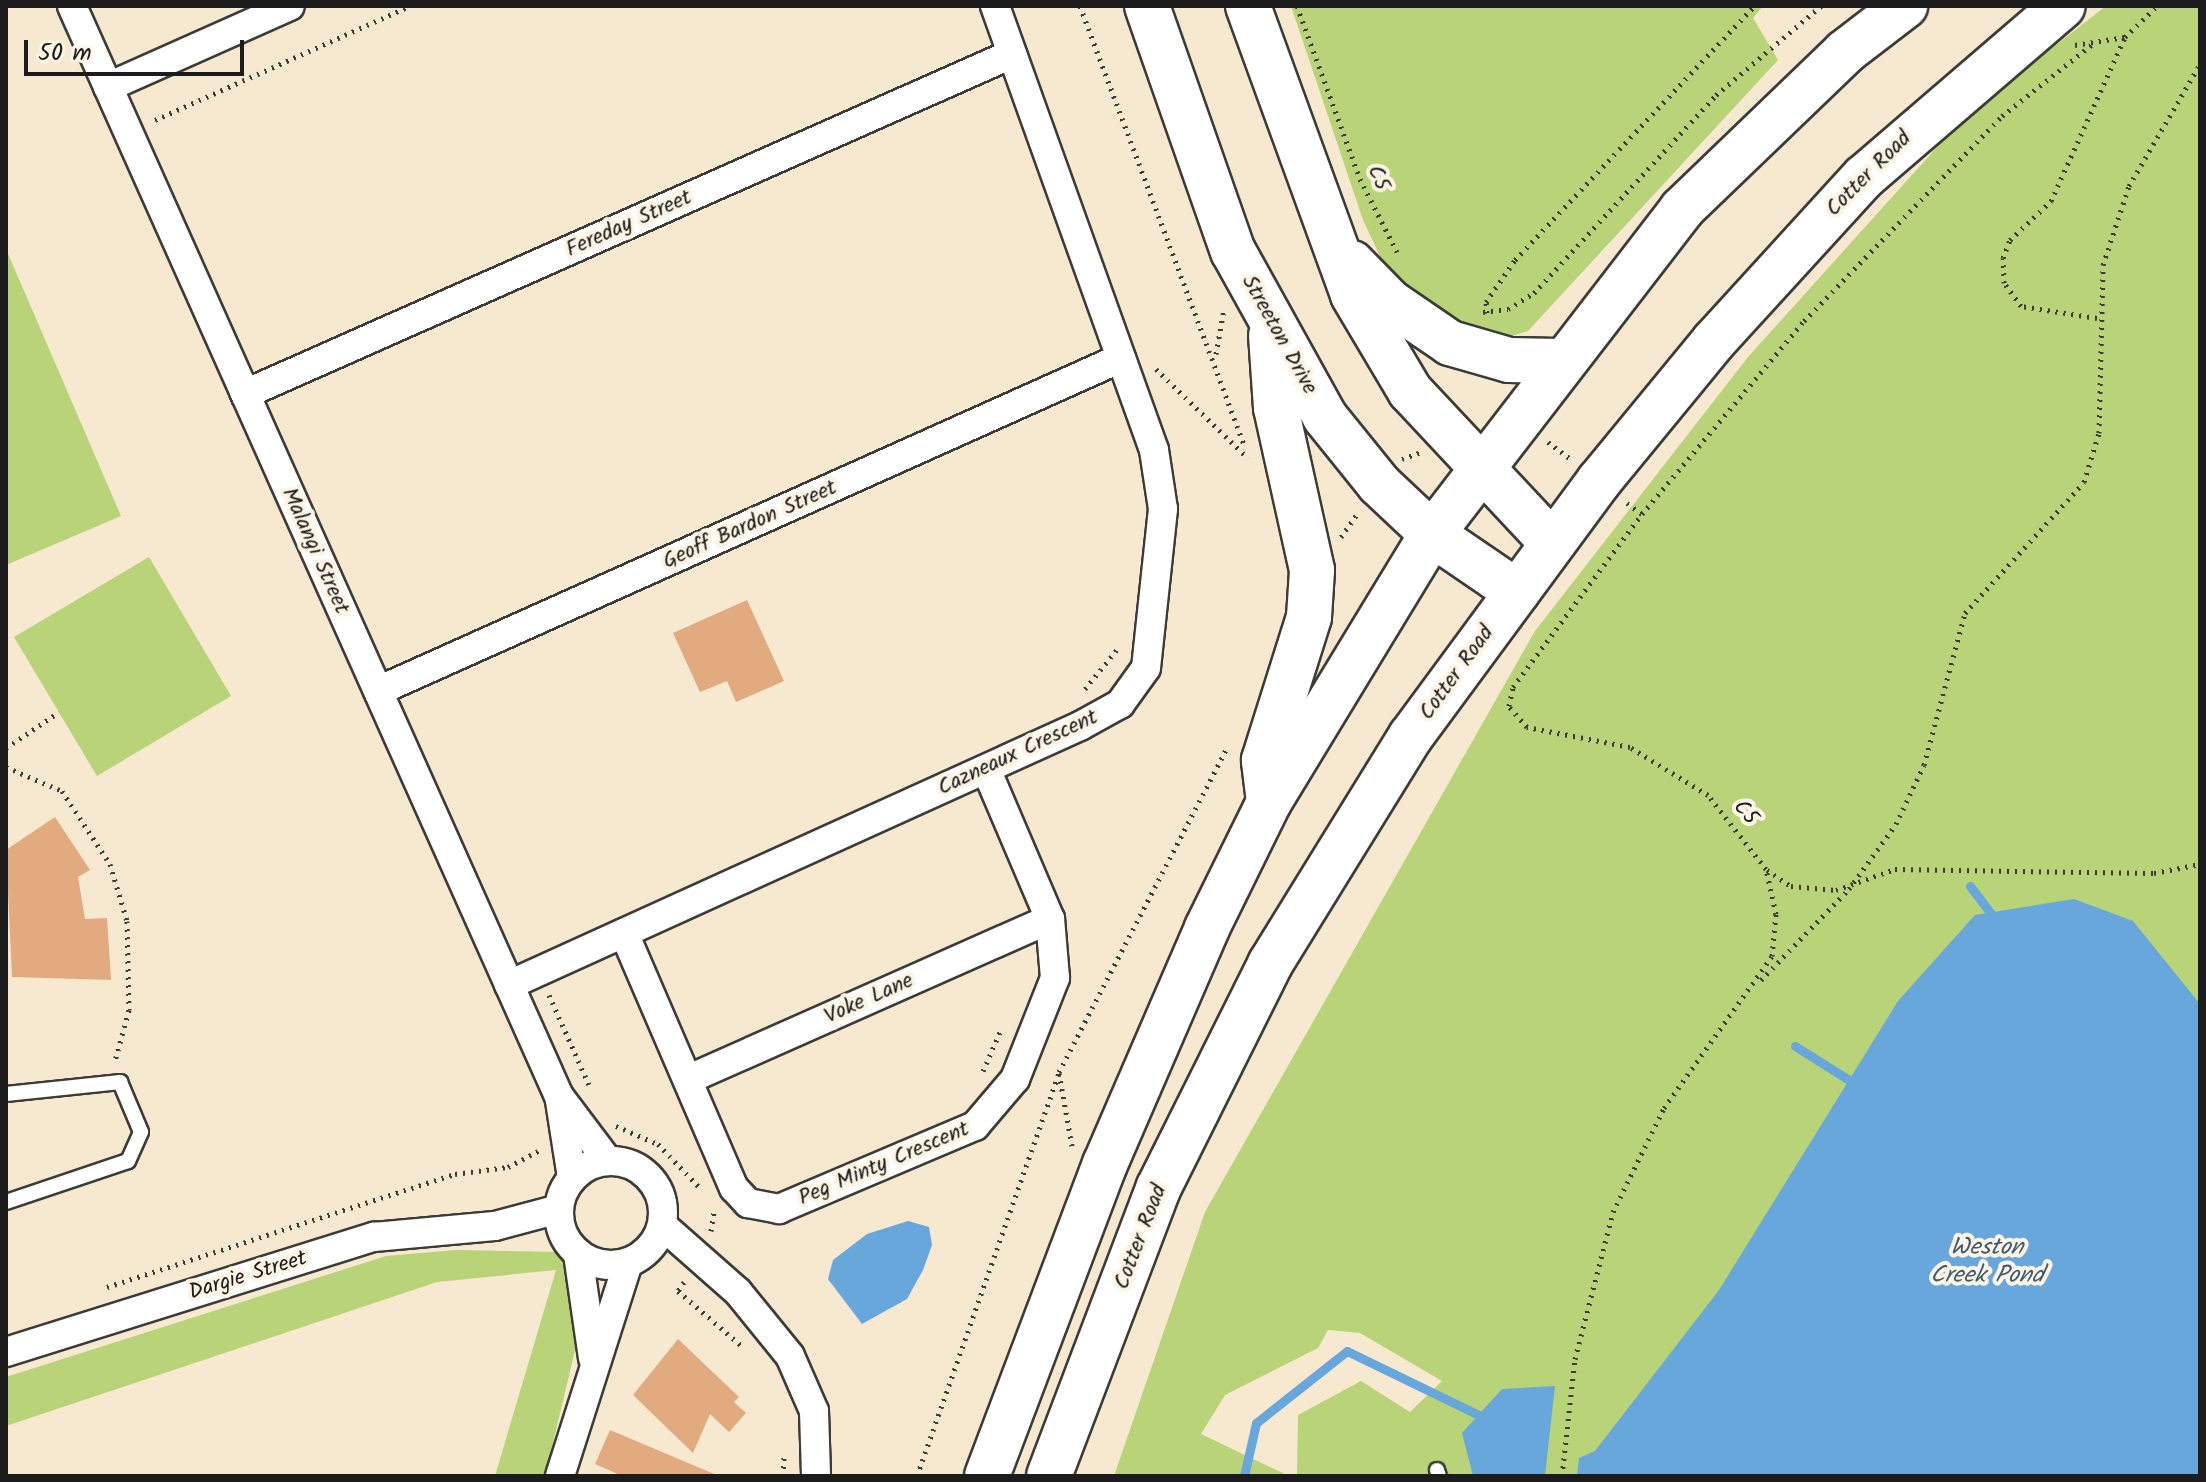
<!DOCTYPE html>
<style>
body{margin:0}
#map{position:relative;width:2206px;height:1482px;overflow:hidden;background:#f6e9d0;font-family:Kalam,sans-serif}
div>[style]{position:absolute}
.green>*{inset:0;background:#b8d378}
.water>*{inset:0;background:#68a7db}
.stream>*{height:9px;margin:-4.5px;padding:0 4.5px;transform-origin:4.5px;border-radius:4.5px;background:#68a7db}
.building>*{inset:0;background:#e2aa7f}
.path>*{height:5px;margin-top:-2.5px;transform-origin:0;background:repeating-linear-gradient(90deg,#3d3b37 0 2px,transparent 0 8px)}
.roads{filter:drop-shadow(2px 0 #3d3b37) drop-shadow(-2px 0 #3d3b37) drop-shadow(0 2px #3d3b37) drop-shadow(0 -2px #3d3b37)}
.service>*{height:14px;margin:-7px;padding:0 7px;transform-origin:7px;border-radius:7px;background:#fff}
.minor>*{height:28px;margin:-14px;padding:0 14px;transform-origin:14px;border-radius:14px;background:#fff}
.minor>.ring{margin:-14px;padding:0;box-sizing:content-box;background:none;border:28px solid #fff;border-radius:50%}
.primary>*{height:44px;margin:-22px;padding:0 22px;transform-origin:22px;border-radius:22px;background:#fff}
span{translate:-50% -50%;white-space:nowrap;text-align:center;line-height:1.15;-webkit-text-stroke:8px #fcf5e5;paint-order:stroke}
.street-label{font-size:22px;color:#1c1c1c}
.water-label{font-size:24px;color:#3e5b72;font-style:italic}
.frame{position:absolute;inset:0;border:8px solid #1c1c1c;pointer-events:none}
.scale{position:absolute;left:24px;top:40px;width:220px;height:36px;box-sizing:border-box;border:4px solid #1c1c1c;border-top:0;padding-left:10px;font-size:24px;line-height:28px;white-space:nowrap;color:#1c1c1c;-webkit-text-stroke:6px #fcf5e5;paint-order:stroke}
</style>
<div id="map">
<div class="green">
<div style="clip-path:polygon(1291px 6px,1763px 6px,1753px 18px,1778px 60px,1528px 331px,1499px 340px,1443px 316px,1392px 282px,1363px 220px)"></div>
<div style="clip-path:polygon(2106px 6px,2200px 6px,2200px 1476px,1297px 1476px,1298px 1415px,1361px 1381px,1410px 1412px,1442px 1381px,1360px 1333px,1328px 1330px,1318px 1348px,1225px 1395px,1201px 1434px,1289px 1476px,1114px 1476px,1205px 1212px,1535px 631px,1748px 357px,1966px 115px)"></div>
<div style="clip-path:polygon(6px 249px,121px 516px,6px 565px)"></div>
<div style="clip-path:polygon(149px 557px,231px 696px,97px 776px,14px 637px)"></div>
<div style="clip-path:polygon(456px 1250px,557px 1252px,575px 1278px,577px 1342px,545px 1476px,495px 1476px,556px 1270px,437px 1282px,6px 1426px,6px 1377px,386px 1256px)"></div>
</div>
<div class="water">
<div style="clip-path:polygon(2074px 899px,2133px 921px,2200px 1004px,2200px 1476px,1577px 1476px,1579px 1458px,1595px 1451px,1719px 1290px,1898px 1001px,1975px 915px)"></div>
<div style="clip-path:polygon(908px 1221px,929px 1227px,932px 1245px,923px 1270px,907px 1299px,862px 1324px,828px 1279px,833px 1260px,867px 1234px)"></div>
<div style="clip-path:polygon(1555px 1386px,1545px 1476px,1473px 1476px,1462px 1433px,1502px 1389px)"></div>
</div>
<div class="stream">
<div style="left:1970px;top:886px;width:34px;rotate:53deg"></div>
<div style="left:1795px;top:1046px;width:64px;rotate:32.2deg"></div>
<div style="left:1244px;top:1476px;width:54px;rotate:-77.2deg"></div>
<div style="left:1256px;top:1423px;width:116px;rotate:-38.4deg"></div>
<div style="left:1347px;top:1351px;width:147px;rotate:25.9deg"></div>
</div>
<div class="building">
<div style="clip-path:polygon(747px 600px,784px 681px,736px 702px,727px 681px,700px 692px,673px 633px)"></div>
<div style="clip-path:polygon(55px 817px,90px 870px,78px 877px,85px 919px,107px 918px,111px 980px,12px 977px,6px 850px)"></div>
<div style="clip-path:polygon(678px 1339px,739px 1397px,734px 1402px,746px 1413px,729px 1432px,710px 1414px,693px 1453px,633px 1395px)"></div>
<div style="clip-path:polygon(610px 1430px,719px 1476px,622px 1476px,595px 1464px)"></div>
</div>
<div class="path">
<div style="left:1080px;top:6px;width:472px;rotate:69.5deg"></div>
<div style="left:1297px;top:6px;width:184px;rotate:70deg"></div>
<div style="left:1360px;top:179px;width:86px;rotate:63.1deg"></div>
<div style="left:2075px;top:45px;width:50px;rotate:-9.3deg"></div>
<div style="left:155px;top:120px;width:279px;rotate:-24.1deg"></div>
<div style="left:1483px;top:312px;width:25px;rotate:-7deg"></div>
<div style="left:1508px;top:309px;width:31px;rotate:-32deg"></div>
<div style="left:1534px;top:293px;width:269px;rotate:-47.4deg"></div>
<div style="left:1716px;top:95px;width:138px;rotate:-40.3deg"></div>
<div style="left:1487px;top:313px;width:11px;rotate:-95deg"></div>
<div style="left:1486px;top:302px;width:51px;rotate:-55.4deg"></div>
<div style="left:1515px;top:260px;width:349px;rotate:-46.7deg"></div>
<div style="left:2097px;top:318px;width:77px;rotate:-171deg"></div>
<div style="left:2021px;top:306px;width:29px;rotate:-126deg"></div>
<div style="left:2004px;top:283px;width:25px;rotate:-92deg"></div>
<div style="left:2003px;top:258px;width:19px;rotate:-69deg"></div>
<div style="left:2010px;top:240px;width:57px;rotate:-43.6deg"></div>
<div style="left:2051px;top:201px;width:180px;rotate:-65.7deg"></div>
<div style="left:2125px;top:37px;width:45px;rotate:-44.1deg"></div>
<div style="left:1216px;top:354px;width:46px;rotate:-79.9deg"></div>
<div style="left:1156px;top:369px;width:128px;rotate:44.1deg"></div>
<div style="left:1548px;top:442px;width:30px;rotate:37deg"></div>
<div style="left:1402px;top:459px;width:20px;rotate:-20deg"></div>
<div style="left:1627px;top:503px;width:19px;rotate:36deg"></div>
<div style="left:1341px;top:537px;width:29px;rotate:-55deg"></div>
<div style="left:1085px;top:689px;width:54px;rotate:-51deg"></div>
<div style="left:6px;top:748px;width:64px;rotate:-34.2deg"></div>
<div style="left:6px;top:767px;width:61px;rotate:23.2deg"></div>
<div style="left:62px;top:791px;width:87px;rotate:56.7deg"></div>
<div style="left:110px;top:864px;width:59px;rotate:73.4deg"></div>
<div style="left:127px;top:921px;width:89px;rotate:88.7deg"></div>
<div style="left:129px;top:1010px;width:53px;rotate:105.4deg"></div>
<div style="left:1767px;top:870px;width:29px;rotate:34deg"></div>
<div style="left:1791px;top:886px;width:45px;rotate:5.1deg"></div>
<div style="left:1836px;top:890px;width:63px;rotate:-19.6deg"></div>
<div style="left:1895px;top:869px;width:259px;rotate:0.9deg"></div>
<div style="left:2154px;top:873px;width:47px;rotate:-11.1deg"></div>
<div style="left:1761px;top:980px;width:127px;rotate:-46deg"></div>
<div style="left:1849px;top:889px;width:80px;rotate:-54.1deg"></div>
<div style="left:1896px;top:824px;width:65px;rotate:-64.6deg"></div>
<div style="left:1924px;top:765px;width:157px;rotate:-74.9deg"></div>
<div style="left:1965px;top:613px;width:177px;rotate:-47.7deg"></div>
<div style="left:2084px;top:482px;width:51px;rotate:-73deg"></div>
<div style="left:2099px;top:433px;width:168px;rotate:-88.6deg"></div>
<div style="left:2103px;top:265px;width:83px;rotate:-71.8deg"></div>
<div style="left:2129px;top:186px;width:141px;rotate:-59.8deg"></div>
<div style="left:549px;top:995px;width:98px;rotate:66deg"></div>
<div style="left:983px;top:1071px;width:43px;rotate:-66.4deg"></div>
<div style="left:1059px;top:1073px;width:74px;rotate:79.9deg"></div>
<div style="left:616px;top:1126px;width:46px;rotate:23.2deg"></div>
<div style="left:658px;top:1144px;width:62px;rotate:46.3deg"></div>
<div style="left:711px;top:1231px;width:20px;rotate:-81deg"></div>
<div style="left:684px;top:1282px;width:11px;rotate:124deg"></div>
<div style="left:678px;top:1291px;width:84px;rotate:40.7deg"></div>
<div style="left:107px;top:1287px;width:366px;rotate:-18deg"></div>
<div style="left:455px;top:1174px;width:53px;rotate:-7.5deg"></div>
<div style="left:508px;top:1167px;width:38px;rotate:-28deg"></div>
<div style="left:783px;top:1476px;width:19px;rotate:-87deg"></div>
<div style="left:917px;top:1476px;width:428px;rotate:-70.6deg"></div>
<div style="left:1059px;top:1072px;width:367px;rotate:-62.6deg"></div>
<div style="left:1562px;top:1476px;width:118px;rotate:-83.7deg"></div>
<div style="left:1575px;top:1359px;width:152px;rotate:-75.5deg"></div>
<div style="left:1613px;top:1212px;width:116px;rotate:-63.9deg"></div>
<div style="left:1664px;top:1108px;width:186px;rotate:-54.6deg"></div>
<div style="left:1772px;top:956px;width:42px;rotate:-84.6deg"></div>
<div style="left:1776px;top:914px;width:46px;rotate:-102.5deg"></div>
<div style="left:1766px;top:869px;width:94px;rotate:-128.1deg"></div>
<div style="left:1708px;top:795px;width:92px;rotate:-148.4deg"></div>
<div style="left:1630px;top:747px;width:105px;rotate:-169deg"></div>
<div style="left:1527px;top:727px;width:28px;rotate:-131deg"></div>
<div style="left:1509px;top:706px;width:19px;rotate:-78deg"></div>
<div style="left:1513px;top:687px;width:216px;rotate:-53.3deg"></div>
<div style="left:1642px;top:514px;width:252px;rotate:-50deg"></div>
<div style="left:1804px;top:321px;width:285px;rotate:-46deg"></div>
<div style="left:2002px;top:116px;width:119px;rotate:-38.5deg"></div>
</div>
<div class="roads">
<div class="service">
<div style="left:6px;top:1094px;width:115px;rotate:-6deg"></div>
<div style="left:120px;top:1082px;width:54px;rotate:67.2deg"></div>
<div style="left:141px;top:1132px;width:32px;rotate:114deg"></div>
<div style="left:128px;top:1161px;width:129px;rotate:161.4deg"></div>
<div style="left:1437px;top:1470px;width:6px;rotate:72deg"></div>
</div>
<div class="minor">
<div style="left:72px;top:6px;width:1194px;rotate:65.93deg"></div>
<div style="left:559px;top:1096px;width:81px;rotate:53deg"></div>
<div style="left:108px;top:87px;width:199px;rotate:-24deg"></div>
<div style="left:245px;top:394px;width:839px;rotate:-23.91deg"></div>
<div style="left:378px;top:691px;width:814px;rotate:-24.14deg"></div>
<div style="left:624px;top:933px;width:278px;rotate:66.7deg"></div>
<div style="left:734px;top:1188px;width:21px;rotate:47deg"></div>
<div style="left:748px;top:1203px;width:32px;rotate:11deg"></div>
<div style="left:779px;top:1209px;width:213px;rotate:-23deg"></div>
<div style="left:975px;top:1126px;width:62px;rotate:-49.6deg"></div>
<div style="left:1015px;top:1079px;width:109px;rotate:-68.4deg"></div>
<div style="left:1055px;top:978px;width:59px;rotate:-94.8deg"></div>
<div style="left:1050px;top:919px;width:163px;rotate:-113.1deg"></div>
<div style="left:509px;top:985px;width:627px;rotate:-24.4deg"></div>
<div style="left:1080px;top:726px;width:46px;rotate:-28.8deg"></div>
<div style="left:1120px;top:704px;width:44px;rotate:-54.2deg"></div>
<div style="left:1146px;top:668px;width:160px;rotate:-83.9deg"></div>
<div style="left:1163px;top:509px;width:60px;rotate:-98.7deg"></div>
<div style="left:1154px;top:450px;width:472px;rotate:-109.7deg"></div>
<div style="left:689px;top:1079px;width:395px;rotate:-23.9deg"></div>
<div style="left:560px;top:1101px;width:78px;rotate:81.1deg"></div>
<div class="ring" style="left:559px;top:1161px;width:76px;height:76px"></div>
<div style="left:662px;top:1225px;width:101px;rotate:41.4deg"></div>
<div style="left:738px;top:1292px;width:82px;rotate:50.9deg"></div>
<div style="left:790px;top:1356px;width:60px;rotate:66.4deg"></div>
<div style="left:814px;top:1411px;width:65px;rotate:88.2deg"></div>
<div style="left:578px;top:1254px;width:105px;rotate:81.8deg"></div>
<div style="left:6px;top:1352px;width:386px;rotate:-17.4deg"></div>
<div style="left:374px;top:1237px;width:121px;rotate:-5.2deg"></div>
<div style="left:495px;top:1226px;width:66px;rotate:-14.9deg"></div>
<div style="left:560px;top:1476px;width:224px;rotate:-72.3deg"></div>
</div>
<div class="primary">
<div style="left:1147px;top:6px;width:260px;rotate:70.7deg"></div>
<div style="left:1233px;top:251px;width:190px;rotate:61deg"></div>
<div style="left:1325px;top:417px;width:86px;rotate:51.1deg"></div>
<div style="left:1379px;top:484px;width:73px;rotate:43.3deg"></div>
<div style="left:1432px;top:534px;width:103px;rotate:34.3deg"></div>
<div style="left:1248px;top:6px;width:307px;rotate:70deg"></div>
<div style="left:1353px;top:295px;width:112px;rotate:59.3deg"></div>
<div style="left:1410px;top:391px;width:208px;rotate:46.9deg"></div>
<div style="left:1352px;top:263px;width:54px;rotate:45.7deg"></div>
<div style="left:1390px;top:302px;width:73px;rotate:34.3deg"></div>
<div style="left:1450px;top:343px;width:61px;rotate:16.1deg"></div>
<div style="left:1509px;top:360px;width:51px;rotate:1.1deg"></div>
<div style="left:1268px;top:794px;width:34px;rotate:-97deg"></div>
<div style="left:1264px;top:760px;width:150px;rotate:-72.5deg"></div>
<div style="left:1309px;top:617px;width:47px;rotate:-86.3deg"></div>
<div style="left:1312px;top:570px;width:166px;rotate:-102.5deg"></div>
<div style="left:1276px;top:408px;width:73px;rotate:-93.9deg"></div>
<div style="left:987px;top:1476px;width:334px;rotate:-69.3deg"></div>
<div style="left:1105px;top:1164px;width:257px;rotate:-66.6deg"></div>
<div style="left:1207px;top:928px;width:140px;rotate:-63.8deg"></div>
<div style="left:1269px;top:802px;width:314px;rotate:-58.7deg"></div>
<div style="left:1432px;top:534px;width:410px;rotate:-52.4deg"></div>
<div style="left:1682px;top:209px;width:226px;rotate:-43.9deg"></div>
<div style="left:1845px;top:52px;width:76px;rotate:-37.5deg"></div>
<div style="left:1049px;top:1476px;width:309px;rotate:-69.2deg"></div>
<div style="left:1159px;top:1187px;width:249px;rotate:-63.5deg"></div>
<div style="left:1270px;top:964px;width:268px;rotate:-58.3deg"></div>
<div style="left:1411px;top:736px;width:317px;rotate:-53.6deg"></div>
<div style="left:1599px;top:481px;width:181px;rotate:-50.6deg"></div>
<div style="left:1714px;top:341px;width:222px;rotate:-47.6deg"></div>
<div style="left:1864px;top:177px;width:262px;rotate:-40.7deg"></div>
</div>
</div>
<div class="street-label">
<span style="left:1869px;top:174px;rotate:-45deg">Cotter Road</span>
<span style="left:1378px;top:178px;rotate:66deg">C5</span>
<span style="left:629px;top:224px;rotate:-24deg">Fereday Street</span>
<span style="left:1279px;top:335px;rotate:61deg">Streeton Drive</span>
<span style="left:750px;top:525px;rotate:-24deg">Geoff Bardon Street</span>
<span style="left:315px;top:551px;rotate:66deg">Malangi Street</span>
<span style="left:1457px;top:673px;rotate:-54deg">Cotter Road</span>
<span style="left:1018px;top:753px;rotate:-25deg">Cazneaux Crescent</span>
<span style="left:1745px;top:813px;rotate:49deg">C5</span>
<span style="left:869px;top:999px;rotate:-24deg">Voke Lane</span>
<span style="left:884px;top:1164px;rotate:-23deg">Peg Minty Crescent</span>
<span style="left:1141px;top:1237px;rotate:-69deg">Cotter Road</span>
<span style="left:248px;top:1276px;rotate:-17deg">Dargie Street</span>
</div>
<div class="water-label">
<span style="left:1987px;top:1262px">Weston<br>Creek Pond</span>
</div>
<div class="frame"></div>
<div class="scale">50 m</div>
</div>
